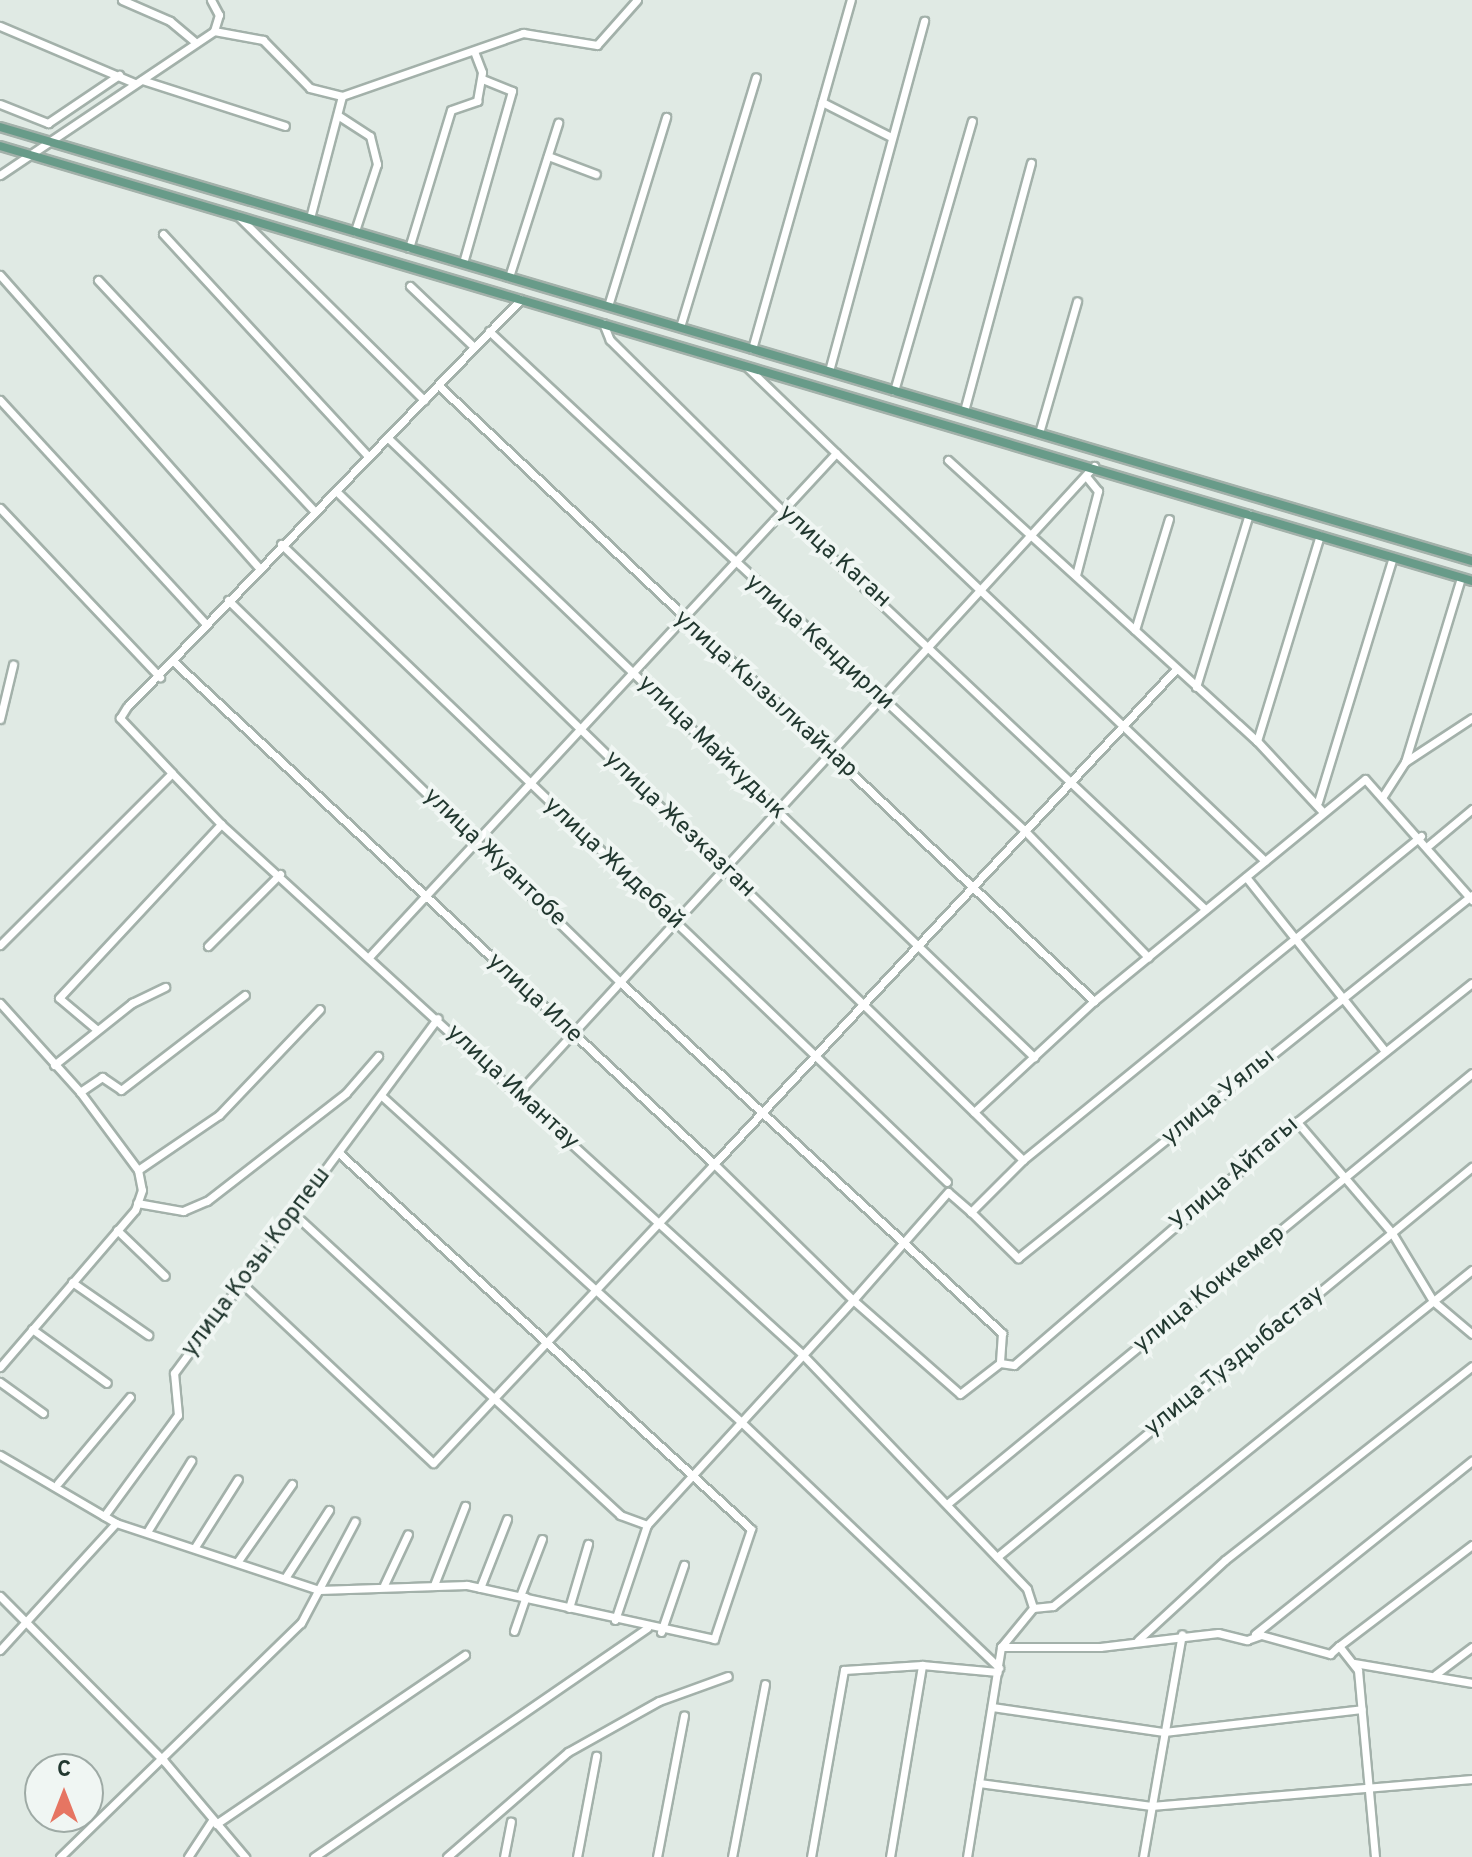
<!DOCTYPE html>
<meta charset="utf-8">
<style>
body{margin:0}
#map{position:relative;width:1472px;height:1857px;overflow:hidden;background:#e0eae4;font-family:Overpass,sans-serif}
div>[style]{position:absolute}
.roads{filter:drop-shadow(2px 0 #a3b1aa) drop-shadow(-2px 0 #a3b1aa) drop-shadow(0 2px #a3b1aa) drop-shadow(0 -2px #a3b1aa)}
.minor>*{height:7px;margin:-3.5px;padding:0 3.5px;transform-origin:3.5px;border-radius:3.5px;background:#fff}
.major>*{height:8px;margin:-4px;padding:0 4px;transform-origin:4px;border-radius:4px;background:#689b89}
span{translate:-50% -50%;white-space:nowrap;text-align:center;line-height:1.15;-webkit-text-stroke:8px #f0f6f3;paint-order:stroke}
.street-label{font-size:24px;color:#223830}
.north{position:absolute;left:24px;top:1753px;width:80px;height:80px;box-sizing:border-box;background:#f0f6f3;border:2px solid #9eaaa5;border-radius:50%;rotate:0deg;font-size:22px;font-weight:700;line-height:32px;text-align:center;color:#223830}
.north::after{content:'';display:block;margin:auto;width:28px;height:36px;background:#e67562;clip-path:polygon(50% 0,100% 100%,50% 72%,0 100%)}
</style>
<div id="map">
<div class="roads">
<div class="minor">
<div style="left:122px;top:0;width:52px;rotate:23.6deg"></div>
<div style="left:170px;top:21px;width:31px;rotate:40deg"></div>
<div style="left:0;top:26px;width:146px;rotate:23deg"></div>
<div style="left:214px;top:31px;width:50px;rotate:10.4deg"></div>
<div style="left:263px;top:40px;width:67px;rotate:45.6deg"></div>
<div style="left:310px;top:88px;width:33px;rotate:14deg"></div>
<div style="left:342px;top:96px;width:192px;rotate:-19.2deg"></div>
<div style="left:523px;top:33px;width:75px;rotate:9.2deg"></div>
<div style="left:597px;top:45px;width:60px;rotate:-48.4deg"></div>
<div style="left:142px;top:80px;width:150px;rotate:17.8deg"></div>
<div style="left:822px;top:102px;width:77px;rotate:26.9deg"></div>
<div style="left:0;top:104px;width:52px;rotate:21.6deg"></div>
<div style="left:48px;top:123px;width:86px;rotate:-34.1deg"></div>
<div style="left:339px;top:116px;width:37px;rotate:33deg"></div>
<div style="left:370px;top:136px;width:29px;rotate:76deg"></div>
<div style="left:377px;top:164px;width:71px;rotate:108.2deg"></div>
<div style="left:548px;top:156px;width:51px;rotate:20.6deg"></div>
<div style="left:0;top:175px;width:258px;rotate:-33.9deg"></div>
<div style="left:214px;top:31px;width:17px;rotate:-73deg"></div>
<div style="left:219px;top:15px;width:17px;rotate:-118deg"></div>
<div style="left:238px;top:216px;width:262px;rotate:44.7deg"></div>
<div style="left:310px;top:218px;width:126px;rotate:-75.3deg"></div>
<div style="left:163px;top:234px;width:302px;rotate:47.3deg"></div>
<div style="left:409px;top:248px;width:144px;rotate:-73.1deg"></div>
<div style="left:451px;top:110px;width:28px;rotate:-19deg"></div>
<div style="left:477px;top:101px;width:29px;rotate:-80deg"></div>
<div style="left:482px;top:72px;width:22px;rotate:-111deg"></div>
<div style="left:463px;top:263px;width:179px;rotate:-74.1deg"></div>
<div style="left:512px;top:91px;width:32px;rotate:-158deg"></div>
<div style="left:0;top:275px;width:390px;rotate:48.5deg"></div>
<div style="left:509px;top:277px;width:162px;rotate:-72.3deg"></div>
<div style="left:98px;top:280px;width:316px;rotate:46.9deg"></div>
<div style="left:410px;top:286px;width:88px;rotate:43.6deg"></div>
<div style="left:608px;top:306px;width:198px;rotate:-72.9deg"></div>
<div style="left:603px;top:323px;width:18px;rotate:68deg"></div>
<div style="left:610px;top:340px;width:245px;rotate:44.7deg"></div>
<div style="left:784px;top:512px;width:579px;rotate:43.32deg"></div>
<div style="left:680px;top:327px;width:261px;rotate:-73.1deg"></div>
<div style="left:489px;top:331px;width:734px;rotate:43.01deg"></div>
<div style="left:1026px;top:832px;width:175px;rotate:45.7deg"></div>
<div style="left:752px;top:349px;width:363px;rotate:-74.2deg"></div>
<div style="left:829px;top:371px;width:363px;rotate:-74.8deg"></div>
<div style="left:438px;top:385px;width:900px;rotate:43.2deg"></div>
<div style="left:894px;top:391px;width:281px;rotate:-73.9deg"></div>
<div style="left:0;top:400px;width:301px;rotate:47.4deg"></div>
<div style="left:964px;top:411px;width:257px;rotate:-74.9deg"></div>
<div style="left:1039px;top:433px;width:137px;rotate:-73.9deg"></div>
<div style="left:388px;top:438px;width:895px;rotate:43.78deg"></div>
<div style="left:836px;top:453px;width:592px;rotate:43.56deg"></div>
<div style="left:948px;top:460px;width:418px;rotate:42.3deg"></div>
<div style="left:1257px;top:741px;width:215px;rotate:-73deg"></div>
<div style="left:336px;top:491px;width:959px;rotate:44.24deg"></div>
<div style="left:0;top:508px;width:233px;rotate:46.6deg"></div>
<div style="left:281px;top:544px;width:922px;rotate:43.77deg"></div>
<div style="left:1076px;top:575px;width:87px;rotate:-75.3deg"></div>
<div style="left:1098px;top:491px;width:19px;rotate:-129deg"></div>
<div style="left:228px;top:600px;width:547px;rotate:44.26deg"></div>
<div style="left:620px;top:982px;width:519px;rotate:42.58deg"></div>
<div style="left:1002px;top:1333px;width:30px;rotate:94deg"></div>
<div style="left:1135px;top:630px;width:116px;rotate:-73deg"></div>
<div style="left:174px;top:662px;width:737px;rotate:42.91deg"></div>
<div style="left:714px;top:1164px;width:410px;rotate:133.2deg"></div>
<div style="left:433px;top:1463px;width:266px;rotate:-136.8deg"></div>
<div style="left:1196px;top:687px;width:181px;rotate:-73deg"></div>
<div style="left:0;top:719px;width:56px;rotate:-76.5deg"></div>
<div style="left:1257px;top:741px;width:97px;rotate:47.1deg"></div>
<div style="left:1405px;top:762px;width:80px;rotate:-33.3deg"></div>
<div style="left:1383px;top:796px;width:40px;rotate:-57.1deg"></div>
<div style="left:1405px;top:762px;width:192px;rotate:-73.1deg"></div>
<div style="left:1318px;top:802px;width:256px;rotate:-73deg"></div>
<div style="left:221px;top:824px;width:786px;rotate:42.37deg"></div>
<div style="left:802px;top:1354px;width:325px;rotate:46.2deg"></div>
<div style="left:1027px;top:1589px;width:20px;rotate:72deg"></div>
<div style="left:1421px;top:836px;width:513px;rotate:140.85deg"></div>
<div style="left:1023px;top:1160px;width:74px;rotate:135deg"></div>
<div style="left:971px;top:1212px;width:30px;rotate:-139deg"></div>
<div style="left:948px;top:1192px;width:144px;rotate:131.3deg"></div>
<div style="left:853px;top:1300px;width:142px;rotate:41.3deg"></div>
<div style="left:960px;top:1394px;width:51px;rotate:-37.8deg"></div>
<div style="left:1000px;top:1363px;width:14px;rotate:8deg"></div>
<div style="left:1014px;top:1365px;width:373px;rotate:-40.7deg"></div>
<div style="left:1297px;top:1122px;width:223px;rotate:-38.5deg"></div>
<div style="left:1429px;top:845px;width:56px;rotate:-39.9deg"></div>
<div style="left:1246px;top:877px;width:223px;rotate:51.4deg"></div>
<div style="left:0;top:945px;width:243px;rotate:-45deg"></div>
<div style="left:172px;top:773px;width:76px;rotate:-133.4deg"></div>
<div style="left:120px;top:718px;width:13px;rotate:-58deg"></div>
<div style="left:127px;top:707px;width:567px;rotate:-46deg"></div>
<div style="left:208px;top:946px;width:102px;rotate:-45deg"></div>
<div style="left:369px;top:957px;width:687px;rotate:-47.18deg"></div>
<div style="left:836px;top:453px;width:122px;rotate:-136deg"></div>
<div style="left:0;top:1003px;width:120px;rotate:48deg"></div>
<div style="left:80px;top:1092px;width:97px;rotate:53.4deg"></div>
<div style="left:138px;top:1170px;width:20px;rotate:79deg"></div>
<div style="left:142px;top:1190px;width:21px;rotate:109deg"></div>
<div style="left:135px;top:1210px;width:207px;rotate:130.7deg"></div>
<div style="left:96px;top:1029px;width:48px;rotate:-140deg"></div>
<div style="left:59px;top:998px;width:238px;rotate:-47deg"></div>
<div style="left:221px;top:824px;width:71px;rotate:-133.9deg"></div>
<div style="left:54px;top:1065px;width:100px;rotate:-38.5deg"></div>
<div style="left:132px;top:1003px;width:37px;rotate:-26deg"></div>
<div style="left:80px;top:1092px;width:27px;rotate:-34deg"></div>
<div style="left:102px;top:1077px;width:23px;rotate:34deg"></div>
<div style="left:121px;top:1090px;width:156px;rotate:-37.5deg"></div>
<div style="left:517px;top:1094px;width:853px;rotate:-47.42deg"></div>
<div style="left:384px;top:1098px;width:481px;rotate:42.2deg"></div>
<div style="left:740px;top:1421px;width:358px;rotate:43.6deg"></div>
<div style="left:974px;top:1112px;width:163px;rotate:-42.8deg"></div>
<div style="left:1094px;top:1001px;width:350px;rotate:-39.3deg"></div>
<div style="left:1365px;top:779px;width:162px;rotate:48.5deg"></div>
<div style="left:1297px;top:1122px;width:146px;rotate:49.4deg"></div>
<div style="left:1392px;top:1233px;width:79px;rotate:58.9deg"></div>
<div style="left:1433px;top:1301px;width:51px;rotate:40.2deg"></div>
<div style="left:138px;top:1170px;width:98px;rotate:-34.2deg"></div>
<div style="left:219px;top:1115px;width:146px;rotate:-46.4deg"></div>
<div style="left:137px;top:1203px;width:47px;rotate:9.9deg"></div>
<div style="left:183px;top:1211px;width:26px;rotate:-23deg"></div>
<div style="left:207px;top:1201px;width:176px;rotate:-37.8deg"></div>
<div style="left:346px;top:1093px;width:49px;rotate:-49.1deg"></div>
<div style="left:292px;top:1212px;width:447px;rotate:42.7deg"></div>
<div style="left:620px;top:1515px;width:29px;rotate:20deg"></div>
<div style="left:971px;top:1212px;width:66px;rotate:44.4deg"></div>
<div style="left:1018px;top:1258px;width:581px;rotate:-38.64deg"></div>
<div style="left:117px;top:1230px;width:66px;rotate:43.8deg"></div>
<div style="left:72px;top:1282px;width:93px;rotate:34.9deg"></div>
<div style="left:32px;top:1329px;width:92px;rotate:35.8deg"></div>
<div style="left:0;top:1382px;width:53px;rotate:35.8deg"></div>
<div style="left:0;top:1455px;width:134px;rotate:30.4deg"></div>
<div style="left:116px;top:1523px;width:214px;rotate:18.3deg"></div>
<div style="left:319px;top:1590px;width:148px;rotate:-1.9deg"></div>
<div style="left:467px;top:1585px;width:253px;rotate:12.3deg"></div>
<div style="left:714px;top:1639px;width:116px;rotate:-71.4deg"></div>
<div style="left:751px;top:1529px;width:558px;rotate:-137.62deg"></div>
<div style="left:58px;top:1483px;width:112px;rotate:-50.1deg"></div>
<div style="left:947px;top:1504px;width:679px;rotate:-39.38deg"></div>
<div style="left:104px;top:1516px;width:125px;rotate:-53.8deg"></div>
<div style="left:178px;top:1415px;width:42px;rotate:-95.4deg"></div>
<div style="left:174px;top:1373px;width:442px;rotate:-53.4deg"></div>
<div style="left:147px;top:1532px;width:84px;rotate:-58.2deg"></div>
<div style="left:195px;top:1547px;width:80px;rotate:-57.7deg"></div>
<div style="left:997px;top:1557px;width:615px;rotate:-39.39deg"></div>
<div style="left:238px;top:1561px;width:94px;rotate:-55deg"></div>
<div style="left:285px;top:1578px;width:81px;rotate:-57.1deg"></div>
<div style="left:384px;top:1585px;width:56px;rotate:-64.8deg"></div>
<div style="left:434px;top:1585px;width:85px;rotate:-68.6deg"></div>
<div style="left:480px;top:1588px;width:74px;rotate:-68.6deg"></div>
<div style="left:0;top:1596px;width:233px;rotate:45.2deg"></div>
<div style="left:164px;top:1761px;width:126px;rotate:49.8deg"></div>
<div style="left:520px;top:1596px;width:61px;rotate:-68.9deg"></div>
<div style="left:569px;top:1608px;width:67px;rotate:-73.5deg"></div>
<div style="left:1033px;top:1608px;width:20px;rotate:-6deg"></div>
<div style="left:1053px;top:1606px;width:537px;rotate:-38.73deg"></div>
<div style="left:615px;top:1620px;width:100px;rotate:-71.4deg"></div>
<div style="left:647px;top:1525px;width:305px;rotate:-47.5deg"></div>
<div style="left:853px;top:1300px;width:194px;rotate:-135.6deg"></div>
<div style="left:714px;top:1164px;width:677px;rotate:-46.97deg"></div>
<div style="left:514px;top:1631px;width:36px;rotate:-71deg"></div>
<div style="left:661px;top:1632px;width:71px;rotate:-71.1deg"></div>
<div style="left:1255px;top:1634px;width:278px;rotate:-38.6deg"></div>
<div style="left:1138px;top:1640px;width:118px;rotate:-42.6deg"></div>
<div style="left:1225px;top:1560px;width:314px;rotate:-38.1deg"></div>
<div style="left:1339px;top:1646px;width:167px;rotate:-37.2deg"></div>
<div style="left:1001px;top:1647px;width:99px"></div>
<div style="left:1100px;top:1647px;width:119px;rotate:-6.8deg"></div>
<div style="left:1218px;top:1633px;width:30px;rotate:14deg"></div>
<div style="left:1247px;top:1640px;width:15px;rotate:-20deg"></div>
<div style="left:1261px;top:1635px;width:72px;rotate:15.4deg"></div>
<div style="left:1330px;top:1654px;width:12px;rotate:-42deg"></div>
<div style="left:1339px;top:1646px;width:31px;rotate:52deg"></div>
<div style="left:1358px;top:1670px;width:188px;rotate:84.8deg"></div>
<div style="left:0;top:1650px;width:172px;rotate:-47.6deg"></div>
<div style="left:1354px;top:1663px;width:120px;rotate:9.6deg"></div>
<div style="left:1436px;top:1674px;width:45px;rotate:-36.9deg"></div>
<div style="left:992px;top:1707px;width:174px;rotate:8.3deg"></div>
<div style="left:1164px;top:1732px;width:199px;rotate:-6.6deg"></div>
<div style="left:979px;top:1783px;width:174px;rotate:7.6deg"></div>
<div style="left:1151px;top:1806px;width:322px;rotate:-4.8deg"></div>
<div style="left:216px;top:1824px;width:301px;rotate:-34.2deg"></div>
<div style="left:60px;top:1857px;width:336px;rotate:-44.2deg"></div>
<div style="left:301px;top:1623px;width:115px;rotate:-62.1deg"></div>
<div style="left:188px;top:1857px;width:45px;rotate:-56.7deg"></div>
<div style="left:314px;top:1857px;width:404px;rotate:-34.5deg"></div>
<div style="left:447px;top:1857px;width:160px;rotate:-41deg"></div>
<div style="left:568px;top:1752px;width:104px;rotate:-29.3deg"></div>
<div style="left:659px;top:1701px;width:73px;rotate:-19.9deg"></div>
<div style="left:504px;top:1857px;width:36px;rotate:-79deg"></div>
<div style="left:577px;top:1857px;width:103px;rotate:-79.3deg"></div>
<div style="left:657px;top:1857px;width:144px;rotate:-79.2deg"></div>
<div style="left:732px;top:1857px;width:176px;rotate:-79.2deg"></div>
<div style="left:811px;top:1857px;width:190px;rotate:-80deg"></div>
<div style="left:844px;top:1670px;width:78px;rotate:-3.7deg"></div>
<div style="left:890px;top:1857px;width:195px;rotate:-80.5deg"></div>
<div style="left:922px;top:1665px;width:76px;rotate:5.3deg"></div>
<div style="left:967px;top:1857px;width:213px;rotate:-80.8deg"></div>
<div style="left:1001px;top:1647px;width:50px;rotate:-50.6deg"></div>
<div style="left:1143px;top:1857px;width:226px;rotate:-80.1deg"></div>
</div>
<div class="major">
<div style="left:0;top:127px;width:1535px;rotate:16.43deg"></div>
<div style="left:0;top:146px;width:1535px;rotate:16.46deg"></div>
</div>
</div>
<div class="street-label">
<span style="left:834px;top:557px;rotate:42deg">улица Каган</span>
<span style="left:819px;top:643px;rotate:42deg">улица Кендирли</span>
<span style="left:765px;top:695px;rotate:42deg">улица Кызылкайнар</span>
<span style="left:711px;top:748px;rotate:44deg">улица Майкудык</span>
<span style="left:679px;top:825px;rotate:44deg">улица Жезказган</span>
<span style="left:494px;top:858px;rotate:44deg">улица Жуантобе</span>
<span style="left:613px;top:864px;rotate:43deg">улица Жидебай</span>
<span style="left:534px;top:999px;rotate:43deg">улица Иле</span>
<span style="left:512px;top:1088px;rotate:43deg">улица Имантау</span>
<span style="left:1219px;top:1098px;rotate:-39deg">улица Уялы</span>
<span style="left:1235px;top:1175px;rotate:-41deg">Улица Айтагы</span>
<span style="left:257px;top:1263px;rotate:-53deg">улица Козы Корпеш</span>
<span style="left:1210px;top:1290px;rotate:-39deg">улица Коккемер</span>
<span style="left:1235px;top:1362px;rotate:-39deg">улица Туздыбастау</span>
</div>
<div class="north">С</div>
</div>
